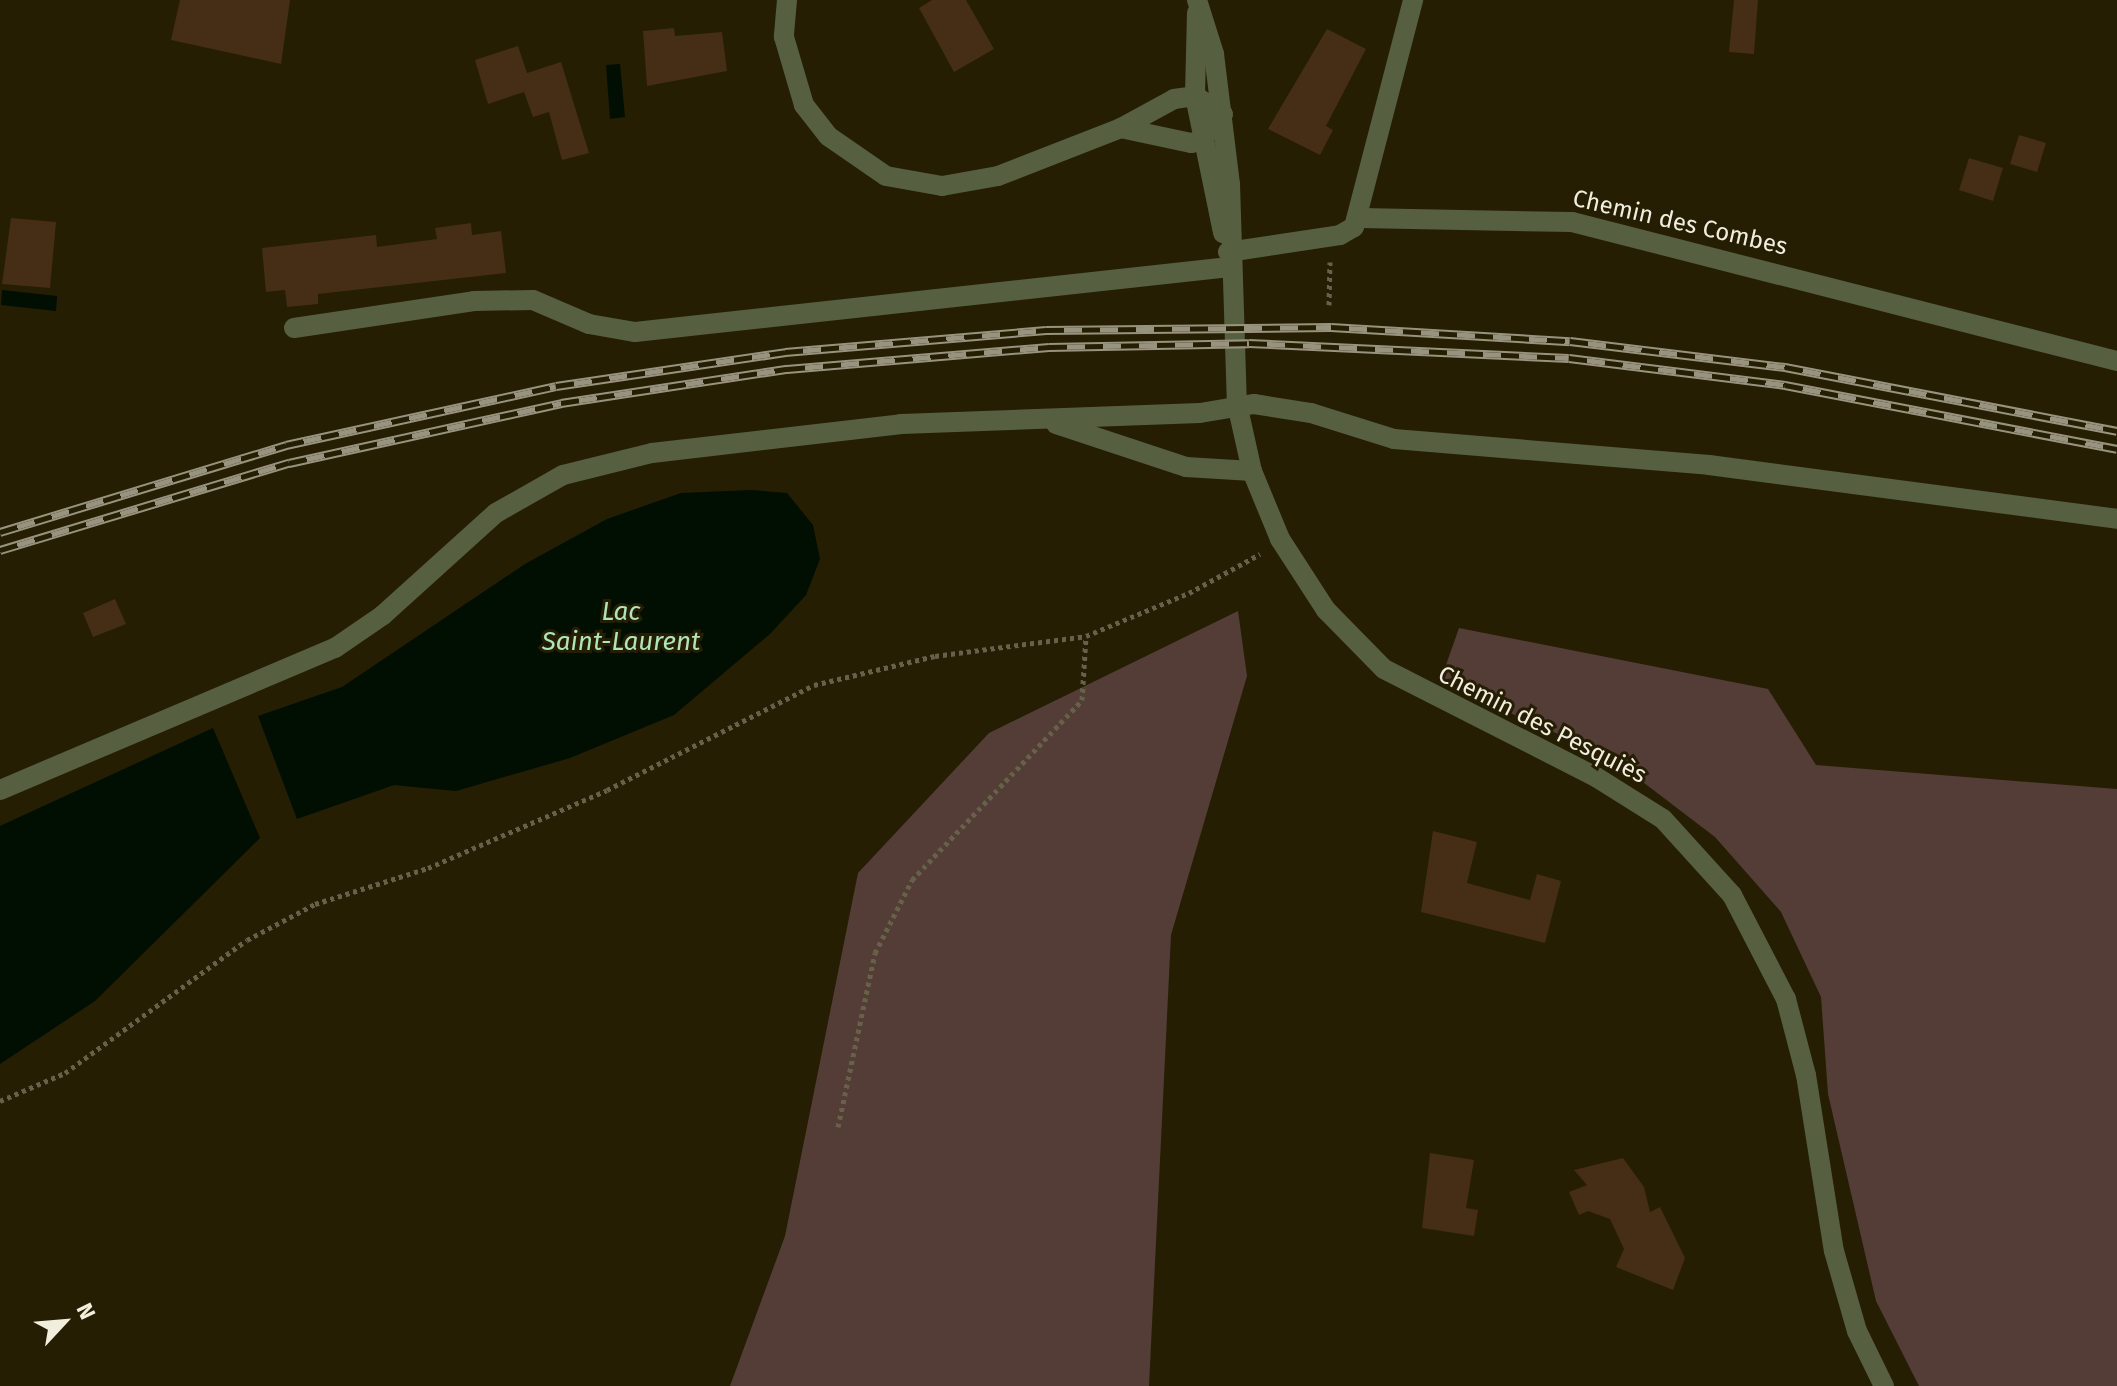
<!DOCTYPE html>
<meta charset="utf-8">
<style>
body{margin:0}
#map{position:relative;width:2117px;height:1386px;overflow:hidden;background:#251e03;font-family:"Fira Sans",sans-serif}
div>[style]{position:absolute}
.green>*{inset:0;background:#533d36}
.water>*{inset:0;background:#000f01}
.building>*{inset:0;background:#452e15}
.path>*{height:5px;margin-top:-2.5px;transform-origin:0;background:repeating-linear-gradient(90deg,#676149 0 4px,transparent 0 8px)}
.minor>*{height:20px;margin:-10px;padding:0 10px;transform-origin:10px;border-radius:10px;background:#566040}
.rail>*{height:9px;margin-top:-4.5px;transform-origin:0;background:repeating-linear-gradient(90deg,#251e03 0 18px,#98937e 0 36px);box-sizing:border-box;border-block:2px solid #98937e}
span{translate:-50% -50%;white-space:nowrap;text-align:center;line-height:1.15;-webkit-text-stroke:6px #251e03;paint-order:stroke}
.street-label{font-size:24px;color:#f2eede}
.water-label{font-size:26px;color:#b0e5ba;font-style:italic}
.north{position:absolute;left:24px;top:1282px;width:80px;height:80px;-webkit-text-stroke:6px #251e03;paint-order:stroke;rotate:64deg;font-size:22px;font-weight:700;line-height:32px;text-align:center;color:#f2eede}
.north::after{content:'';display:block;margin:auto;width:28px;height:36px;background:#f2eede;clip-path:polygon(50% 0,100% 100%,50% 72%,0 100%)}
</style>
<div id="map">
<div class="green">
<div style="clip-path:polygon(1238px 611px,1247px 676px,1171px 935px,1149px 1386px,730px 1386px,785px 1236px,858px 873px,989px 733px)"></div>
<div style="clip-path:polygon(1459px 628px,1768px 689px,1816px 765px,2117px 789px,2117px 1386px,1919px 1386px,1876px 1301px,1828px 1094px,1821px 997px,1781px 912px,1715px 837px,1610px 757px,1440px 682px)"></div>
</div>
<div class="water">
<div style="clip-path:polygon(620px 64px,625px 117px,610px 119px,606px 65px)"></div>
<div style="clip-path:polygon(2px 290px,57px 296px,56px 311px,1px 305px)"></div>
<div style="clip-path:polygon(751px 490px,787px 493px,813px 525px,820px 559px,806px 595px,770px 634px,674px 715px,570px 758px,456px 791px,394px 785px,297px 819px,258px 716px,342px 687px,525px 564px,607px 519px,681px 493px)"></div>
<div style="clip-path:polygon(213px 728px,260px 838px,95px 1001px,0 1064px,0 826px)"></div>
</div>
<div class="building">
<div style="clip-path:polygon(180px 0,290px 0,281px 64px,171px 40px)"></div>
<div style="clip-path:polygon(932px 0,966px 0,994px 49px,954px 72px,919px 8px)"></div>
<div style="clip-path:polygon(1734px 0,1758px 0,1754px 54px,1729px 52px)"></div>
<div style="clip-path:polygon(674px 28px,675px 36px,722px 32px,727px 71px,647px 86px,643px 31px)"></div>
<div style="clip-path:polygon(1327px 29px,1366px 49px,1326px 126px,1333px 130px,1320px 155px,1268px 129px)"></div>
<div style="clip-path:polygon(518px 46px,527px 73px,561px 62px,589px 153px,562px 160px,549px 112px,533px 117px,524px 92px,488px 104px,475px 60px)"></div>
<div style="clip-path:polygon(2019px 135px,2046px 143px,2037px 172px,2010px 164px)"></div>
<div style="clip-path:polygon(1969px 158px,2003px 168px,1993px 201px,1959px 190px)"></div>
<div style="clip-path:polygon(11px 218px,56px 222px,50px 288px,2px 284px)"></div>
<div style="clip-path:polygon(471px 223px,472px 235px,501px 231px,506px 273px,318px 294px,318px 304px,287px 307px,285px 290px,266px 292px,262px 248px,376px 235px,377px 247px,437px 239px,435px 228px)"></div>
<div style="clip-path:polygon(115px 599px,126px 624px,93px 637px,83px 613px)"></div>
<div style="clip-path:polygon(1433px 831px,1477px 842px,1467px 883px,1530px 900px,1537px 874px,1561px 881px,1545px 943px,1421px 912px)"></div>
<div style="clip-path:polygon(1430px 1153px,1474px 1160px,1466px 1208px,1478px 1210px,1474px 1236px,1422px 1228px)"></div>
<div style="clip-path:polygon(1623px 1158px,1644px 1187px,1650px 1212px,1660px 1207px,1685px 1258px,1673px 1290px,1616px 1267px,1624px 1249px,1610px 1219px,1588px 1211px,1579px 1215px,1569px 1192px,1587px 1185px,1574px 1170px)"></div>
</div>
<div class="path">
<div style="left:1329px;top:305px;width:43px;rotate:-88.7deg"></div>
<div style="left:0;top:1101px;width:71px;rotate:-23.3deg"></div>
<div style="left:65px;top:1073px;width:225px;rotate:-36.2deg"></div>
<div style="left:247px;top:940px;width:77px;rotate:-27.9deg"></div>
<div style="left:315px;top:904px;width:119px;rotate:-17.7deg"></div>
<div style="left:428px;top:868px;width:195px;rotate:-23.5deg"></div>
<div style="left:607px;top:790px;width:232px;rotate:-26.9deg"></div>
<div style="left:814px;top:685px;width:124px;rotate:-13.5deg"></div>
<div style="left:935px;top:656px;width:152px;rotate:-7.5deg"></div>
<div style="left:1086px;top:636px;width:112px;rotate:-22.7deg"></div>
<div style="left:1189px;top:593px;width:81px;rotate:-28.8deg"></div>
<div style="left:838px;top:1127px;width:178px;rotate:-78deg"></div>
<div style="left:875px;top:953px;width:82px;rotate:-63.1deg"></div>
<div style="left:912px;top:880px;width:248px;rotate:-46.6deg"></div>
<div style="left:1082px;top:700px;width:63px;rotate:-86.4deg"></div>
</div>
<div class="minor">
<div style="left:787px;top:0;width:37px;rotate:95deg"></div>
<div style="left:784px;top:37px;width:71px;rotate:73.6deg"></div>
<div style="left:804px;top:105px;width:39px;rotate:52deg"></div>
<div style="left:828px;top:136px;width:70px;rotate:34.6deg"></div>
<div style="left:886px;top:176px;width:57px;rotate:10.1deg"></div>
<div style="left:942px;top:186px;width:57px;rotate:-10.1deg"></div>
<div style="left:998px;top:176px;width:132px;rotate:-21.3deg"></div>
<div style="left:1121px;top:128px;width:60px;rotate:-28.7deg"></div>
<div style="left:1174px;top:99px;width:21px;rotate:-8deg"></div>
<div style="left:1195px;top:96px;width:33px;rotate:33deg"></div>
<div style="left:1223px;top:114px;width:35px;rotate:129deg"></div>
<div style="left:1201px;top:141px;width:10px;rotate:169deg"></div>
<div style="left:1191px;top:143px;width:72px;rotate:-167.9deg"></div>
<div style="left:1197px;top:0;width:57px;rotate:72.5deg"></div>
<div style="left:1214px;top:54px;width:131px;rotate:83deg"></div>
<div style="left:1230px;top:184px;width:220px;rotate:88.2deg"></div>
<div style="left:1237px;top:404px;width:69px;rotate:77.4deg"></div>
<div style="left:1252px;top:471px;width:74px;rotate:67.6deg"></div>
<div style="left:1280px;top:539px;width:85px;rotate:57.1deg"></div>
<div style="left:1326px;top:610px;width:83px;rotate:45.5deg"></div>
<div style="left:1384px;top:669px;width:238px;rotate:27deg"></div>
<div style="left:1596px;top:777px;width:79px;rotate:32.1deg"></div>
<div style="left:1663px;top:819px;width:103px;rotate:47.8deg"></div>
<div style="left:1732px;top:895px;width:117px;rotate:62.6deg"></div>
<div style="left:1786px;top:999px;width:79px;rotate:75.3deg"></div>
<div style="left:1806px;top:1075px;width:178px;rotate:81deg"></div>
<div style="left:1834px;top:1251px;width:83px;rotate:74deg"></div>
<div style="left:1857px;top:1331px;width:61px;rotate:63.9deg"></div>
<div style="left:1197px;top:13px;width:83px;rotate:91.4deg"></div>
<div style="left:1195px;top:96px;width:140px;rotate:78.4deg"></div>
<div style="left:1360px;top:218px;width:212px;rotate:1.1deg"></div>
<div style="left:1572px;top:222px;width:562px;rotate:14.31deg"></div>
<div style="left:1228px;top:252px;width:113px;rotate:-8.6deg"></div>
<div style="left:1340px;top:235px;width:16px;rotate:-30deg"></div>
<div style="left:1354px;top:227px;width:235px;rotate:-75.4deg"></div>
<div style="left:294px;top:328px;width:182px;rotate:-8.5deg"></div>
<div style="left:474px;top:301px;width:59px;rotate:-1deg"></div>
<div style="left:533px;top:300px;width:61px;rotate:23.2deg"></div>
<div style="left:589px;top:324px;width:47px;rotate:9.9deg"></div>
<div style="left:635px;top:332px;width:598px;rotate:-6.24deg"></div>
<div style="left:1056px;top:424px;width:137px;rotate:18.3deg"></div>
<div style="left:1186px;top:467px;width:66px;rotate:3.5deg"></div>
<div style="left:0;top:790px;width:364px;rotate:-23deg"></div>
<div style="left:335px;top:648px;width:58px;rotate:-34.5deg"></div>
<div style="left:383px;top:615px;width:152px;rotate:-42.1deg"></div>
<div style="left:496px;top:513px;width:77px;rotate:-29.6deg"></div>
<div style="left:563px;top:475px;width:92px;rotate:-13.9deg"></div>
<div style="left:652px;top:453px;width:251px;rotate:-6.6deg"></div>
<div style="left:901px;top:424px;width:299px;rotate:-2.1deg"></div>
<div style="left:1200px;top:413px;width:55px;rotate:-9.5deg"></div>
<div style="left:1254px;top:404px;width:58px;rotate:9deg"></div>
<div style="left:1311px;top:413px;width:87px;rotate:17.4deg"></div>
<div style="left:1394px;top:439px;width:316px;rotate:4.7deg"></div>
<div style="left:1709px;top:465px;width:412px;rotate:7.5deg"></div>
</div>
<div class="rail">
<div style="left:0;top:532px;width:299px;rotate:-16.9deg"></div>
<div style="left:286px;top:445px;width:276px;rotate:-12.3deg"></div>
<div style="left:556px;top:386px;width:232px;rotate:-8.4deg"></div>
<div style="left:785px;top:352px;width:262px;rotate:-4.8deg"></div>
<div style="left:1046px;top:330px;width:285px;rotate:-0.6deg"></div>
<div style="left:1331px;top:327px;width:239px;rotate:3.4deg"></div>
<div style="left:1570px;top:341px;width:217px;rotate:6.9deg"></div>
<div style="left:1785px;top:367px;width:338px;rotate:10.9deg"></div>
<div style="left:0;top:550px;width:302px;rotate:-16.8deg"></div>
<div style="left:289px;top:463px;width:279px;rotate:-12.4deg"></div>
<div style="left:561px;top:403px;width:229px;rotate:-8.6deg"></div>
<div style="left:787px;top:369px;width:263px;rotate:-4.8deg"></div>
<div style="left:1049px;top:347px;width:200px;rotate:-1.1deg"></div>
<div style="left:1249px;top:343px;width:320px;rotate:2.7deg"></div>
<div style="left:1569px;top:358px;width:218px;rotate:7.1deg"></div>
<div style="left:1785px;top:385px;width:338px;rotate:10.9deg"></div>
</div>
<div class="street-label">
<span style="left:1680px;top:223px;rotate:13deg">Chemin des Combes</span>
<span style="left:1542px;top:725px;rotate:27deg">Chemin des Pesquiès</span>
</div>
<div class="water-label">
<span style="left:621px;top:627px">Lac<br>Saint-Laurent</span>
</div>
<div class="north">N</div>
</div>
